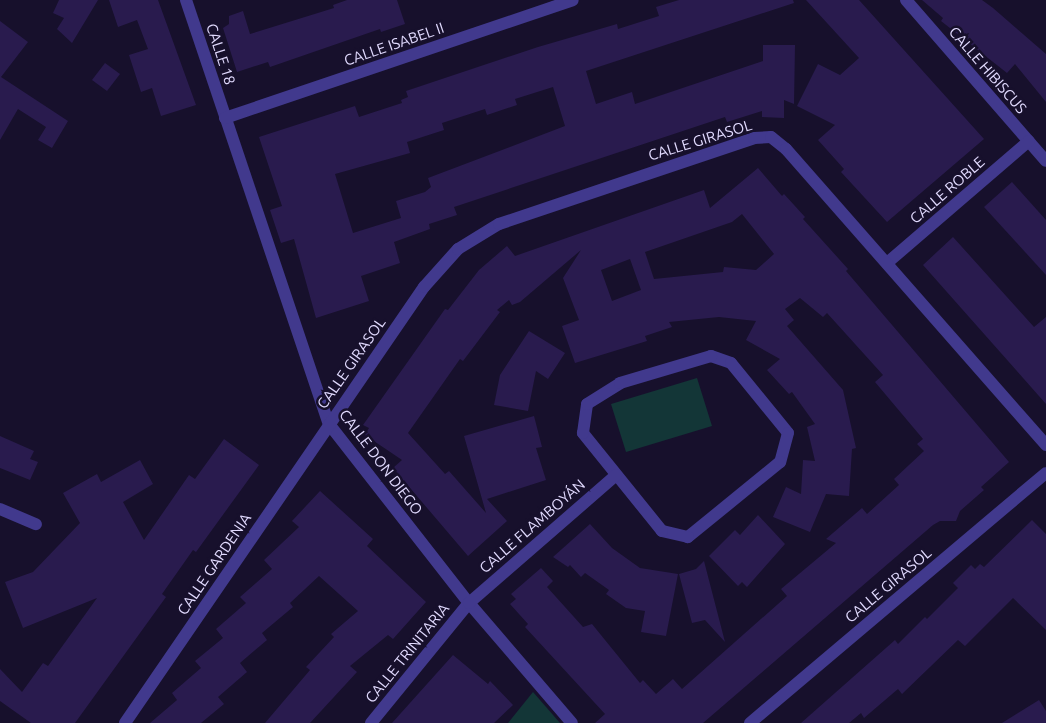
<!DOCTYPE html>
<meta charset="utf-8">
<style>
body{margin:0}
#map{position:relative;width:1046px;height:723px;overflow:hidden;background:#17102c;font-family:Ubuntu,sans-serif}
div>[style]{position:absolute}
.green>*{inset:0;background:#133637}
.building>*{inset:0;background:#291b4e}
.minor>*{height:12px;margin:-6px;padding:0 6px;transform-origin:6px;border-radius:6px;background:#41398d}
span{translate:-50% -50%;white-space:nowrap;text-align:center;line-height:1.15;-webkit-text-stroke:5px #17102c;paint-order:stroke}
.street-label{font-size:15px;color:#e2dbff}
</style>
<div id="map">
<div class="green">
<div style="clip-path:polygon(697px 378px,712px 426px,626px 452px,611px 404px)"></div>
<div style="clip-path:polygon(533px 692px,560px 723px,508px 723px)"></div>
</div>
<div class="building">
<div style="clip-path:polygon(59px 0,98px 0,72px 43px,57px 29px,64px 18px,53px 13px)"></div>
<div style="clip-path:polygon(109px 0,158px 0,196px 105px,161px 116px,152px 88px,141px 92px,129px 55px,148px 49px,137px 20px,118px 27px)"></div>
<div style="clip-path:polygon(347px 0,397px 0,405px 24px,381px 32px,380px 29px,270px 67px,268px 62px,237px 72px,223px 28px,229px 24px,229px 16px,243px 11px,250px 34px,334px 8px,333px 5px)"></div>
<div style="clip-path:polygon(evenodd,679px 0,793px 0,794px 3px,586px 71px,596px 104px,632px 92px,635px 104px,763px 61px,763px 45px,795px 45px,794px 104px,784px 100px,784px 118px,762px 117px,762px 111px,727px 122px,725px 117px,454px 207px,457px 215px,429px 224px,430px 229px,394px 242px,400px 263px,361px 276px,369px 301px,316px 318px,294px 239px,281px 243px,270px 210px,282px 206px,259px 137px,355px 106px,359px 117px,402px 103px,401px 100px,408px 97px,406px 91px,538px 47px,617px 24px,618px 29px,659px 16px,656px 7px,679px 0,553px 87px,565px 126px,428px 178px,431px 187px,425px 192px,396px 201px,401px 218px,353px 233px,335px 174px,410px 153px,407px 142px,444px 130px,442px 123px,485px 109px,487px 115px,517px 105px,515px 99px,553px 87px)"></div>
<div style="clip-path:polygon(806px 0,859px 0,984px 139px,887px 222px,841px 172px,844px 169px,818px 140px,835px 125px,797px 106px,818px 64px,840px 75px,859px 58px)"></div>
<div style="clip-path:polygon(922px 0,982px 0,993px 8px,1046px 54px,1046px 102px,1015px 64px,1007px 73px,941px 21px,943px 18px)"></div>
<div style="clip-path:polygon(0 21px,28px 42px,1px 77px,68px 121px,52px 148px,38px 140px,46px 127px,18px 109px,0 140px)"></div>
<div style="clip-path:polygon(105px 63px,120px 74px,107px 91px,92px 80px)"></div>
<div style="clip-path:polygon(evenodd,758px 168px,782px 196px,784px 194px,805px 217px,803px 219px,848px 269px,846px 271px,1009px 462px,981px 487px,984px 490px,960px 511px,956px 521px,940px 521px,933px 525px,703px 723px,595px 723px,605px 714px,525px 627px,528px 624px,510px 604px,516px 599px,511px 594px,541px 568px,553px 581px,547px 587px,583px 627px,592px 624px,640px 683px,643px 680px,656px 694px,673px 679px,682px 689px,787px 596px,781px 589px,836px 543px,826px 539px,862px 508px,867px 514px,899px 485px,894px 479px,924px 451px,917px 444px,923px 439px,875px 382px,883px 375px,827px 313px,823px 317px,800px 298px,785px 309px,794px 320px,787px 326px,843px 390px,856px 448px,852px 449px,849px 496px,826px 494px,810px 532px,773px 517px,786px 487px,801px 494px,803px 460px,815px 461px,807px 427px,815px 424px,792px 392px,789px 394px,767px 370px,780px 359px,746px 340px,756px 321px,719px 317px,669px 322px,672px 327px,645px 336px,647px 341px,575px 363px,562px 326px,579px 320px,563px 278px,581px 250px,520px 302px,512px 305px,509px 300px,497px 310px,500px 312px,463px 361px,460px 359px,408px 433px,445px 474px,449px 471px,486px 513px,464px 436px,534px 416px,542px 447px,536px 448px,546px 480px,487px 499px,507px 521px,468px 556px,393px 468px,402px 460px,365px 435px,369px 428px,363px 425px,445px 309px,448px 310px,479px 270px,507px 246px,515px 256px,704px 190px,710px 208px,758px 168px,742px 214px,774px 254px,756px 270px,724px 267px,723px 272px,654px 279px,645px 252px,732px 222px,742px 214px,758px 168px,630px 259px,641px 290px,612px 301px,601px 270px,630px 259px)"></div>
<div style="clip-path:polygon(1012px 182px,1046px 220px,1046px 275px,984px 207px)"></div>
<div style="clip-path:polygon(953px 237px,1034px 327px,1046px 317px,1046px 404px,923px 265px)"></div>
<div style="clip-path:polygon(529px 331px,565px 353px,548px 379px,536px 371px,528px 411px,494px 405px,500px 375px)"></div>
<div style="clip-path:polygon(0 436px,34px 451px,30px 459px,38px 462px,30px 480px,0 468px)"></div>
<div style="clip-path:polygon(224px 439px,259px 465px,196px 552px,193px 550px,162px 594px,166px 597px,75px 723px,31px 723px,0 701px,0 669px,22px 692px,43px 663px,48px 666px,97px 598px,23px 628px,5px 582px,33px 572px,80px 523px,63px 493px,97px 474px,101px 482px,140px 460px,153px 484px,123px 502px,144px 540px,189px 475px,195px 479px)"></div>
<div style="clip-path:polygon(320px 491px,373px 539px,367px 546px,426px 602px,393px 639px,388px 635px,350px 666px,357px 672px,310px 723px,265px 723px,310px 670px,306px 667px,334px 637px,331px 634px,358px 611px,319px 576px,290px 603px,293px 607px,262px 633px,267px 640px,240px 663px,247px 672px,218px 697px,224px 704px,201px 723px,150px 723px,177px 700px,172px 693px,201px 668px,195px 661px,223px 638px,216px 629px,246px 603px,240px 597px,272px 569px,264px 560px,299px 527px,292px 521px)"></div>
<div style="clip-path:polygon(758px 515px,785px 544px,747px 587px,742px 582px,738px 586px,709px 556px,735px 530px,740px 535px)"></div>
<div style="clip-path:polygon(1032px 520px,1046px 534px,1046px 630px,1013px 598px,965px 646px,958px 640px,902px 694px,898px 689px,864px 718px,861px 713px,849px 723px,801px 723px,895px 640px,898px 644px,925px 617px,927px 619px,958px 588px,953px 583px,971px 565px,975px 569px,980px 564px,984px 567px)"></div>
<div style="clip-path:polygon(590px 524px,612px 548px,640px 568px,678px 574px,666px 636px,641px 632px,645px 611px,626px 608px,606px 594px,609px 590px,585px 573px,581px 577px,570px 565px,568px 567px,553px 557px)"></div>
<div style="clip-path:polygon(704px 561px,725px 642px,705px 620px,692px 623px,679px 574px,696px 569px)"></div>
<div style="clip-path:polygon(453px 655px,488px 684px,490px 681px,513px 705px,494px 723px,392px 723px)"></div>
<div style="clip-path:polygon(1039px 700px,1046px 711px,1046px 723px,1002px 723px)"></div>
</div>
<div class="minor">
<div style="left:186px;top:0;width:447px;rotate:71.4deg"></div>
<div style="left:329px;top:424px;width:227px;rotate:52deg"></div>
<div style="left:469px;top:603px;width:158px;rotate:49.4deg"></div>
<div style="left:906px;top:0;width:213px;rotate:49deg"></div>
<div style="left:225px;top:118px;width:367px;rotate:-18.7deg"></div>
<div style="left:887px;top:263px;width:187px;rotate:-40.7deg"></div>
<div style="left:711px;top:356px;width:21px;rotate:19deg"></div>
<div style="left:731px;top:363px;width:90px;rotate:50.8deg"></div>
<div style="left:788px;top:433px;width:30px;rotate:105deg"></div>
<div style="left:780px;top:462px;width:119px;rotate:140.8deg"></div>
<div style="left:688px;top:537px;width:27px;rotate:-167deg"></div>
<div style="left:662px;top:531px;width:126px;rotate:-128.9deg"></div>
<div style="left:583px;top:433px;width:29px;rotate:-82deg"></div>
<div style="left:587px;top:404px;width:39px;rotate:-32deg"></div>
<div style="left:620px;top:383px;width:95px;rotate:-16.5deg"></div>
<div style="left:0;top:509px;width:39px;rotate:23deg"></div>
<div style="left:125px;top:723px;width:529px;rotate:-55.56deg"></div>
<div style="left:424px;top:287px;width:51px;rotate:-48.2deg"></div>
<div style="left:458px;top:249px;width:48px;rotate:-31.4deg"></div>
<div style="left:499px;top:224px;width:269px;rotate:-18.6deg"></div>
<div style="left:754px;top:138px;width:17px;rotate:-3deg"></div>
<div style="left:771px;top:137px;width:19px;rotate:39deg"></div>
<div style="left:786px;top:149px;width:394px;rotate:48.7deg"></div>
<div style="left:371px;top:723px;width:155px;rotate:-50.8deg"></div>
<div style="left:469px;top:603px;width:195px;rotate:-41deg"></div>
<div style="left:750px;top:723px;width:387px;rotate:-40.2deg"></div>
</div>
<div class="street-label">
<span style="left:394px;top:44px;rotate:-19deg">CALLE ISABEL II</span>
<span style="left:221px;top:54px;rotate:72deg">CALLE 18</span>
<span style="left:988px;top:70px;rotate:49deg">CALLE HIBISCUS</span>
<span style="left:700px;top:140px;rotate:-17deg">CALLE GIRASOL</span>
<span style="left:947px;top:190px;rotate:-41deg">CALLE ROBLE</span>
<span style="left:351px;top:363px;rotate:-55deg">CALLE GIRASOL</span>
<span style="left:381px;top:462px;rotate:53deg">CALLE DON DIEGO</span>
<span style="left:532px;top:526px;rotate:-41deg">CALLE FLAMBOYÁN</span>
<span style="left:214px;top:564px;rotate:-56deg">CALLE GARDENIA</span>
<span style="left:888px;top:585px;rotate:-40deg">CALLE GIRASOL</span>
<span style="left:407px;top:653px;rotate:-51deg">CALLE TRINITARIA</span>
</div>
</div>
